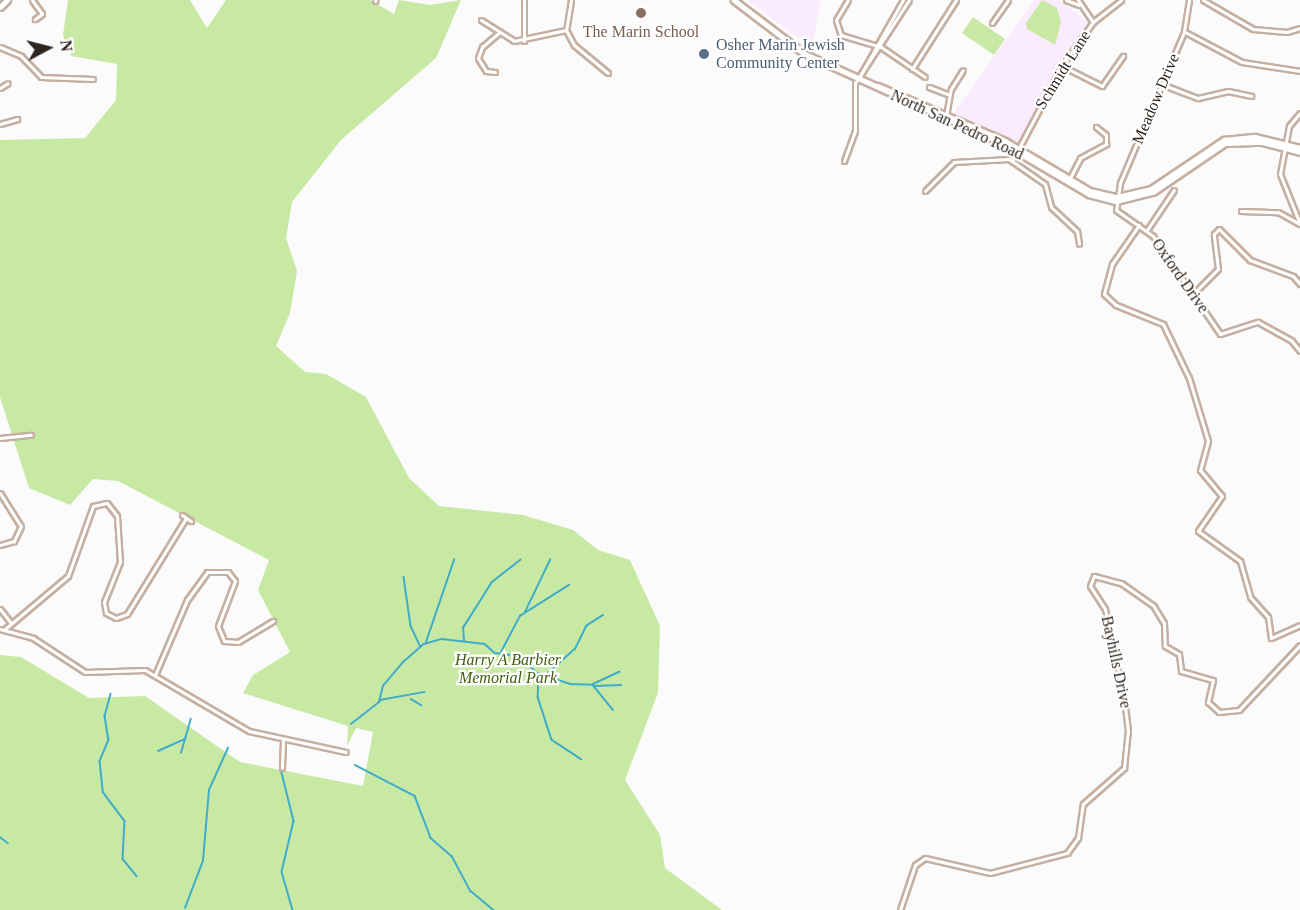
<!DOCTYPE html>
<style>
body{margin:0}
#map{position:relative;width:1300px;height:910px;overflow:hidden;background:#fbfbfb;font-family:"Times New Roman",serif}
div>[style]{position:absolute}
.education>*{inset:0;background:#fbebfe}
.green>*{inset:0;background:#c8e9a4}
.stream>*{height:1.5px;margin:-0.75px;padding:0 0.75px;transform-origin:0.75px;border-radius:0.75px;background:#41acc8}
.roads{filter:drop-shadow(2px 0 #c5afa1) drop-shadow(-2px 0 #c5afa1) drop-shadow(0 2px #c5afa1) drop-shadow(0 -2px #c5afa1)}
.minor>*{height:3px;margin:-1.5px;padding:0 1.5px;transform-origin:1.5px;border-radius:1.5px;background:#fff}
.tertiary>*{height:4.5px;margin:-2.25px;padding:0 2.25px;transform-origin:2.25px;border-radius:2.25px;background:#fff}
.secondary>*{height:4.5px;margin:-2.25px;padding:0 2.25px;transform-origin:2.25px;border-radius:2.25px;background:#fff}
.dots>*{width:16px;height:16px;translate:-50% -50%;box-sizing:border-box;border:3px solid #fff;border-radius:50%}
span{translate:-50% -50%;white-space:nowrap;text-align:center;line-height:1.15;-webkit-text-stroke:4.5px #fff;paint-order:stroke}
.education-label{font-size:16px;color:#785e54}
.service-label{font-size:16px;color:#4e5e75}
.left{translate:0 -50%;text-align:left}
.street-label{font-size:16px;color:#2c241e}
.park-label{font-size:16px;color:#415e11;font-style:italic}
.north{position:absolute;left:18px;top:18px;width:60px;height:60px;-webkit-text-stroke:4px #fff;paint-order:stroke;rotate:83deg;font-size:16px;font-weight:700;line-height:24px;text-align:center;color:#2c241e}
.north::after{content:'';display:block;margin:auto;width:21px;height:27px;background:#2c241e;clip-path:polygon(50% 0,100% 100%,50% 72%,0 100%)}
</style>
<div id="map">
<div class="education">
<div style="clip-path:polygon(747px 0,821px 0,812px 47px,806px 44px)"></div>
<div style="clip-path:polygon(1034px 0,1059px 0,1089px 23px,1058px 66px,1018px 142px,953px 114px)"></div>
</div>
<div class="green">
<div style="clip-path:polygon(68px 0,190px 0,207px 28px,226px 0,370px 0,394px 14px,399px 0,430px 5px,461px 0,436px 58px,341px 140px,292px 202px,286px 238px,297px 271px,290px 313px,276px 346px,305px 372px,326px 374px,366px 397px,409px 478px,439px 506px,523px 515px,573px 530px,598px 550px,630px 560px,660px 626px,658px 693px,625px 780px,660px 835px,665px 868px,722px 910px,0 910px,0 655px,21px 657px,89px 698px,145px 696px,240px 762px,363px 786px,373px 732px,356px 728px,347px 746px,348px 726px,243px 693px,253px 675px,290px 652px,258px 590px,269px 560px,118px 481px,93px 479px,70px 505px,29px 488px,0 397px,0 140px,85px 138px,116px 100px,117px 64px,71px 56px,63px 35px)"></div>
<div style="clip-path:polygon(1042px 0,1057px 8px,1061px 22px,1055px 45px,1027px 29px,1026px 23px)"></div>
<div style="clip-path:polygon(973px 17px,1005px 39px,994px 55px,962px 33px)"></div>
</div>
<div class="stream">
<div style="left:404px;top:577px;width:49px;rotate:81.9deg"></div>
<div style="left:411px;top:626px;width:23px;rotate:65deg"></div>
<div style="left:525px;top:612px;width:58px;rotate:-64.3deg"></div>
<div style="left:464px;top:641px;width:13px;rotate:-94deg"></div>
<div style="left:463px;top:628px;width:54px;rotate:-57.8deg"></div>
<div style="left:492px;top:582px;width:36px;rotate:-38deg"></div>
<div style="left:426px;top:642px;width:87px;rotate:-71.1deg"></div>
<div style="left:501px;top:652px;width:41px;rotate:-62.2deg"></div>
<div style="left:520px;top:616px;width:58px;rotate:-32.3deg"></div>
<div style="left:548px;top:673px;width:36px;rotate:-42deg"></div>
<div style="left:575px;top:649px;width:25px;rotate:-64deg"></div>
<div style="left:586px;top:626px;width:20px;rotate:-33deg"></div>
<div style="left:539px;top:674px;width:23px;rotate:92deg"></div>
<div style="left:538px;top:697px;width:45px;rotate:72deg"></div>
<div style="left:552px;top:740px;width:35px;rotate:33deg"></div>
<div style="left:593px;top:684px;width:29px;rotate:-25deg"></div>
<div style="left:595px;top:686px;width:26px;rotate:-2deg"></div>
<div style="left:111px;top:694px;width:23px;rotate:105deg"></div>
<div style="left:105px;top:716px;width:24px;rotate:81deg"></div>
<div style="left:109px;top:740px;width:23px;rotate:113deg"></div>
<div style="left:100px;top:761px;width:31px;rotate:84deg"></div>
<div style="left:103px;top:792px;width:36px;rotate:53deg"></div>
<div style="left:125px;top:821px;width:38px;rotate:93deg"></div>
<div style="left:123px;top:859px;width:22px;rotate:51deg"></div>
<div style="left:411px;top:699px;width:12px;rotate:31deg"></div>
<div style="left:380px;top:700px;width:45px;rotate:-10.3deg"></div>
<div style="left:351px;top:724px;width:36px;rotate:-38deg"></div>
<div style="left:379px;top:702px;width:16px;rotate:-76deg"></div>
<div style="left:383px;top:686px;width:30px;rotate:-50deg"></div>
<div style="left:402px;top:663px;width:29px;rotate:-41deg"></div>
<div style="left:424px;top:644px;width:19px;rotate:-16deg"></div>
<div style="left:442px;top:639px;width:43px;rotate:6.6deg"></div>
<div style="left:485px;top:644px;width:13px;rotate:42deg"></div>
<div style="left:495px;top:653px;width:24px;rotate:7deg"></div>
<div style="left:519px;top:656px;width:25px;rotate:43deg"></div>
<div style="left:537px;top:673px;width:35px;rotate:18deg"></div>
<div style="left:570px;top:684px;width:23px;rotate:2deg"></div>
<div style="left:593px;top:685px;width:32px;rotate:51deg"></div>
<div style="left:158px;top:751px;width:30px;rotate:-24deg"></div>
<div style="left:181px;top:753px;width:35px;rotate:-74deg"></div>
<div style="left:355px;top:765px;width:68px;rotate:27.3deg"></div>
<div style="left:415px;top:796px;width:45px;rotate:69.1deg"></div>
<div style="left:431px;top:838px;width:28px;rotate:41deg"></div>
<div style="left:452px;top:856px;width:40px;rotate:62deg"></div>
<div style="left:471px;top:891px;width:30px;rotate:40deg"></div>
<div style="left:281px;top:769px;width:54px;rotate:76deg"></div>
<div style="left:294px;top:821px;width:52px;rotate:103.2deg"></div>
<div style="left:282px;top:872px;width:40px;rotate:74deg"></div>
<div style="left:0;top:837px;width:10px;rotate:37deg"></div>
<div style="left:185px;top:908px;width:50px;rotate:-69deg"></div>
<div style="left:203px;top:861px;width:71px;rotate:-85.2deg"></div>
<div style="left:209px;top:790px;width:46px;rotate:-65.7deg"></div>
</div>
<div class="roads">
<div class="minor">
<div style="left:32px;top:0;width:17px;rotate:54deg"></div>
<div style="left:42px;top:14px;width:9px;rotate:144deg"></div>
<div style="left:524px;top:0;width:41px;rotate:90deg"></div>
<div style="left:571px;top:0;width:30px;rotate:99deg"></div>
<div style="left:566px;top:30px;width:17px;rotate:62deg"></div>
<div style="left:574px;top:45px;width:44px;rotate:39.5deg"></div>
<div style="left:848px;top:0;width:23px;rotate:121deg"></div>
<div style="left:836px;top:20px;width:16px;rotate:72deg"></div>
<div style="left:841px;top:35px;width:42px;rotate:16.7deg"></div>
<div style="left:881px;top:47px;width:53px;rotate:34.3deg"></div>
<div style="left:1066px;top:0;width:14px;rotate:21deg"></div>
<div style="left:1078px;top:0;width:27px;rotate:56deg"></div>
<div style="left:1189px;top:0;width:32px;rotate:99deg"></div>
<div style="left:1184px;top:32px;width:164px;rotate:113deg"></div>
<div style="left:1120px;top:183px;width:27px;rotate:98deg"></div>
<div style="left:1116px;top:210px;width:45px;rotate:35.1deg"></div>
<div style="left:1153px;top:236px;width:119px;rotate:55.6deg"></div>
<div style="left:1220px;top:334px;width:40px;rotate:-18deg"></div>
<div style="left:1258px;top:322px;width:38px;rotate:29deg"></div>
<div style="left:1291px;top:340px;width:14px;rotate:51deg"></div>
<div style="left:1203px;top:0;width:58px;rotate:30.1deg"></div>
<div style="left:1253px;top:29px;width:34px;rotate:5deg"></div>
<div style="left:1287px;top:32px;width:14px;rotate:-17deg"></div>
<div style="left:375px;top:1px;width:1px;rotate:-45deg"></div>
<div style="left:481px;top:20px;width:39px;rotate:32deg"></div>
<div style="left:514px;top:41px;width:53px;rotate:-11.9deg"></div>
<div style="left:992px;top:23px;width:28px;rotate:-55deg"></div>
<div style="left:1185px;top:32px;width:64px;rotate:27.8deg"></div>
<div style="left:1242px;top:62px;width:59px;rotate:8.8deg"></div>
<div style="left:0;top:47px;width:23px;rotate:23deg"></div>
<div style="left:21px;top:56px;width:29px;rotate:46deg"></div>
<div style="left:41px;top:77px;width:52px;rotate:2.2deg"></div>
<div style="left:1062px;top:66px;width:45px;rotate:26.6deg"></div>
<div style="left:1102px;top:86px;width:37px;rotate:-55deg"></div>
<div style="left:912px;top:69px;width:82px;rotate:-57.5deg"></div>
<div style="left:495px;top:72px;width:9px;rotate:-174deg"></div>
<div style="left:486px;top:71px;width:15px;rotate:-122deg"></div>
<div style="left:478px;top:58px;width:12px;rotate:-70deg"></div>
<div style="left:482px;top:47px;width:23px;rotate:-40deg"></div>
<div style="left:860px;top:76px;width:87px;rotate:-60.5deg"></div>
<div style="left:1161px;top:84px;width:40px;rotate:21deg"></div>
<div style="left:1198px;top:98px;width:31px;rotate:-13deg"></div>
<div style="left:1228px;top:91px;width:24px;rotate:12deg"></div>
<div style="left:929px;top:87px;width:22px;rotate:21deg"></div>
<div style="left:0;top:88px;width:9px;rotate:-32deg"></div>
<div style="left:946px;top:116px;width:27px;rotate:-80deg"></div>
<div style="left:951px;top:89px;width:22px;rotate:-58deg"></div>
<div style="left:0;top:124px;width:18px;rotate:-16deg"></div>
<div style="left:844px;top:161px;width:32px;rotate:-70deg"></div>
<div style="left:855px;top:131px;width:48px;rotate:-90deg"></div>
<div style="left:855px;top:83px;width:99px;rotate:-57deg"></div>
<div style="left:1012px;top:161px;width:107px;rotate:-62.2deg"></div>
<div style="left:1062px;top:66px;width:54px;rotate:-54.8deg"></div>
<div style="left:1093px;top:22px;width:36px;rotate:-38deg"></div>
<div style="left:1069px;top:180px;width:25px;rotate:-63deg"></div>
<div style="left:1080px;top:158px;width:30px;rotate:-28deg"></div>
<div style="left:1106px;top:144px;width:9px;rotate:-90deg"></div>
<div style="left:1106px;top:135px;width:13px;rotate:-141deg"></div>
<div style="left:925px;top:191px;width:41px;rotate:-45deg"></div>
<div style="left:954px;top:162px;width:55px;rotate:-3.1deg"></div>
<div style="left:1009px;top:159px;width:44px;rotate:34.8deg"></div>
<div style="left:1045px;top:184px;width:24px;rotate:75deg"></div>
<div style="left:1051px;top:207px;width:35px;rotate:43deg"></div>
<div style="left:1077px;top:231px;width:13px;rotate:81deg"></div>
<div style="left:1241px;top:211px;width:37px;rotate:2deg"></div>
<div style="left:1278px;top:212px;width:25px;rotate:29deg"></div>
<div style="left:1300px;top:224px;width:54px;rotate:-111.8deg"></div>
<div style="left:1280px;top:174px;width:49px;rotate:-79.4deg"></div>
<div style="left:1289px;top:126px;width:17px;rotate:-50deg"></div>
<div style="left:1139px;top:225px;width:47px;rotate:124.7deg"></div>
<div style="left:1112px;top:264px;width:31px;rotate:105deg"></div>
<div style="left:1104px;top:294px;width:16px;rotate:43deg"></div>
<div style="left:1116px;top:305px;width:51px;rotate:22deg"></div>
<div style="left:1163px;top:324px;width:60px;rotate:64.3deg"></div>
<div style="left:1189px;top:378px;width:66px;rotate:73.2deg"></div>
<div style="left:1208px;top:441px;width:30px;rotate:105deg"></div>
<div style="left:1200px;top:470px;width:34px;rotate:50deg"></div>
<div style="left:1222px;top:496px;width:42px;rotate:124.4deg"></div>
<div style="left:1198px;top:531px;width:52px;rotate:35.5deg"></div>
<div style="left:1240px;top:561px;width:37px;rotate:74deg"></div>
<div style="left:1250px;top:597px;width:27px;rotate:48deg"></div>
<div style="left:1268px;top:617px;width:21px;rotate:82deg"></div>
<div style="left:1271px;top:638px;width:32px;rotate:-24deg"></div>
<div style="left:1147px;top:230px;width:48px;rotate:-56deg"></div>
<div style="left:1193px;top:294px;width:35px;rotate:-45deg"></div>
<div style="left:1218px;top:269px;width:35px;rotate:-97deg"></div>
<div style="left:1214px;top:234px;width:7px;rotate:-45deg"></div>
<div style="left:1219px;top:229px;width:44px;rotate:45deg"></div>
<div style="left:1250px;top:260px;width:46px;rotate:20.4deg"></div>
<div style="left:1293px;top:276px;width:11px;rotate:49deg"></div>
<div style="left:0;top:438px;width:31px;rotate:-6deg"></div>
<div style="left:0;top:493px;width:39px;rotate:58deg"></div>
<div style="left:21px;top:526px;width:17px;rotate:115deg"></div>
<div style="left:14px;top:541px;width:15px;rotate:164deg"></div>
<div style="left:182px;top:515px;width:11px;rotate:34deg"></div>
<div style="left:0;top:609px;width:18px;rotate:52deg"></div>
<div style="left:0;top:629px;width:34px;rotate:15deg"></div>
<div style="left:33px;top:638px;width:62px;rotate:33.2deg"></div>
<div style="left:85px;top:672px;width:60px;rotate:-1.9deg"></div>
<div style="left:145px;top:670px;width:121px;rotate:30.4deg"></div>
<div style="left:249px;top:731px;width:99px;rotate:12.2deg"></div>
<div style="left:5px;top:629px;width:82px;rotate:-40.1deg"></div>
<div style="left:68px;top:576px;width:74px;rotate:-70.3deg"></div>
<div style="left:93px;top:506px;width:14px;rotate:-12deg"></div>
<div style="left:107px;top:503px;width:16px;rotate:52deg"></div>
<div style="left:117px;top:516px;width:46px;rotate:86.3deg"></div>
<div style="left:120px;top:562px;width:43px;rotate:111.8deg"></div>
<div style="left:104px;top:602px;width:11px;rotate:80deg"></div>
<div style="left:106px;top:613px;width:11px;rotate:27deg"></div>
<div style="left:116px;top:618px;width:12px;rotate:-20deg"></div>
<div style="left:127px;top:614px;width:113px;rotate:-58.4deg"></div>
<div style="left:155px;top:675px;width:82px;rotate:-66.9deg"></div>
<div style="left:187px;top:600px;width:34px;rotate:-54deg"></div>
<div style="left:207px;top:572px;width:21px"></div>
<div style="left:228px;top:572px;width:11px;rotate:52deg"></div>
<div style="left:235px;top:581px;width:48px;rotate:110.7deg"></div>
<div style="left:218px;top:626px;width:16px;rotate:68deg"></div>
<div style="left:224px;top:641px;width:14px;rotate:4deg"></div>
<div style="left:238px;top:642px;width:41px;rotate:-31deg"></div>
<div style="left:282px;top:768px;width:29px;rotate:-88deg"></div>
<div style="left:900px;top:910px;width:47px;rotate:-71.6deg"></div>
<div style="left:915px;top:865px;width:12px;rotate:-35deg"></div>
<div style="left:925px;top:858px;width:67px;rotate:13deg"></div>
<div style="left:990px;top:873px;width:80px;rotate:-14.6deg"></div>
<div style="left:1067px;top:853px;width:19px;rotate:-54deg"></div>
<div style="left:1078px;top:838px;width:34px;rotate:-82deg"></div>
<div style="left:1083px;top:804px;width:55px;rotate:-41.3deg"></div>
<div style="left:1124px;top:768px;width:37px;rotate:-84deg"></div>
<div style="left:1128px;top:731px;width:34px;rotate:-97deg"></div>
<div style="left:1124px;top:697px;width:90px;rotate:-102.2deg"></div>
<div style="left:1105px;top:609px;width:27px;rotate:-123deg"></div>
<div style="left:1090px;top:586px;width:11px;rotate:-68deg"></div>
<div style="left:1094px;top:576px;width:28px;rotate:15deg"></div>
<div style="left:1121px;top:583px;width:39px;rotate:35deg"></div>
<div style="left:1153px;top:605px;width:21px;rotate:59deg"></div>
<div style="left:1164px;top:623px;width:23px;rotate:88deg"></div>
<div style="left:1165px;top:646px;width:16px;rotate:30deg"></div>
<div style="left:1179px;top:654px;width:17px;rotate:83deg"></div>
<div style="left:1181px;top:671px;width:33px;rotate:16deg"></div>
<div style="left:1213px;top:680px;width:23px;rotate:103deg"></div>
<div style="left:1208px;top:702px;width:15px;rotate:42deg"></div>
<div style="left:1219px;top:712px;width:20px;rotate:-6deg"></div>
<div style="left:1239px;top:710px;width:89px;rotate:-46.8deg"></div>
</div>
<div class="tertiary">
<div style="left:0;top:7px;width:10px;rotate:-45deg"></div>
<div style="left:1117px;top:197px;width:35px;rotate:-13deg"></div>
<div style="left:1151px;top:189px;width:88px;rotate:-33.9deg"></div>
<div style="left:1224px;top:140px;width:31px;rotate:-6deg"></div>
<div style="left:1255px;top:137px;width:46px;rotate:13.7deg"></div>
<div style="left:1116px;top:201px;width:38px;rotate:-14deg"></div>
<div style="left:1153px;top:192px;width:87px;rotate:-34.2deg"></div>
<div style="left:1225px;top:143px;width:38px;rotate:-2deg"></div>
<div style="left:1263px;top:142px;width:38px;rotate:15deg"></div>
</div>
<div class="secondary">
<div style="left:734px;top:0;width:89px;rotate:37.3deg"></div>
<div style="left:805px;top:54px;width:218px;rotate:24.3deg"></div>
<div style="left:1004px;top:144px;width:99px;rotate:30.5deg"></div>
<div style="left:1089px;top:194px;width:28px;rotate:15deg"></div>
<div style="left:878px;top:86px;width:138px;rotate:23.4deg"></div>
<div style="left:1005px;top:141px;width:99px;rotate:30.5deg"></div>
<div style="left:1090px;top:191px;width:28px;rotate:13deg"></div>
</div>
</div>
<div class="dots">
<div style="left:641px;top:13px;background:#8d6e63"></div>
<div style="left:704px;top:54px;background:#5c6f8a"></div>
</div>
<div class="education-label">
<span style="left:641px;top:32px">The Marin School</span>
</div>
<div class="service-label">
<span class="left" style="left:716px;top:54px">Osher Marin Jewish<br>Community Center</span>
</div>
<div class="street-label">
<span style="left:1063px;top:70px;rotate:-58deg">Schmidt Lane</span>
<span style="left:1156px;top:99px;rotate:-67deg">Meadow Drive</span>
<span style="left:957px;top:125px;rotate:25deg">North San Pedro Road</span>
<span style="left:1180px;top:276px;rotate:55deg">Oxford Drive</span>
<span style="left:1116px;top:662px;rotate:78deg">Bayhills Drive</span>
</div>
<div class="park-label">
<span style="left:508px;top:669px">Harry A Barbier<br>Memorial Park</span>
</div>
<div class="north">N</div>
</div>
